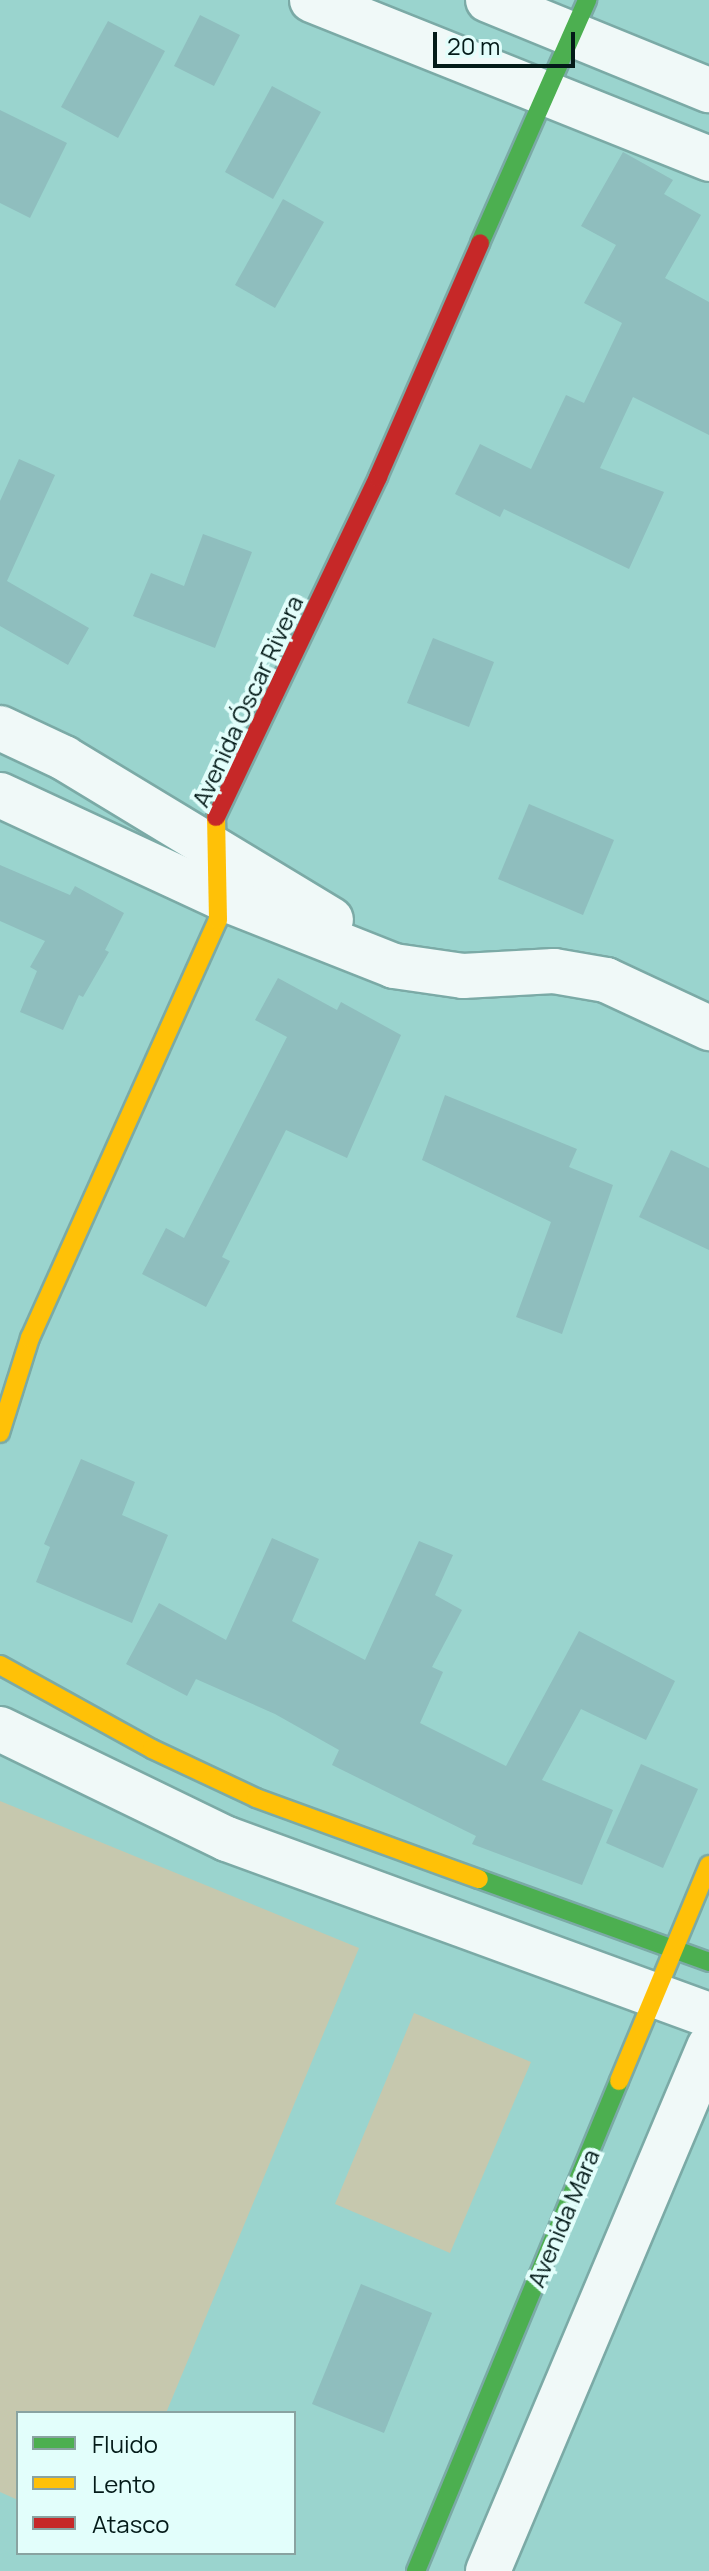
<!DOCTYPE html>
<meta charset="utf-8">
<style>
body{margin:0}
#map{position:relative;width:709px;height:2571px;overflow:hidden;background:#9ad4ce;font-family:Manrope,sans-serif}
div>[style]{position:absolute}
.green>*{inset:0;background:#c6c8ae}
.building>*{inset:0;background:#8fbebe}
.roads{filter:drop-shadow(2px 0 #7baaa6) drop-shadow(-2px 0 #7baaa6) drop-shadow(0 2px #7baaa6) drop-shadow(0 -2px #7baaa6)}
.street>*{height:44px;margin:-22px;padding:0 22px;transform-origin:22px;border-radius:22px;background:#f0f9f8}
.fast>*{height:18px;margin:-9px;padding:0 9px;transform-origin:9px;border-radius:9px;background:#4caf50}
.slow>*{height:18px;margin:-9px;padding:0 9px;transform-origin:9px;border-radius:9px;background:#ffc107}
.jam>*{height:18px;margin:-9px;padding:0 9px;transform-origin:9px;border-radius:9px;background:#c62828}
span{translate:-50% -50%;white-space:nowrap;text-align:center;line-height:1.15;-webkit-text-stroke:8px #e2fefb;paint-order:stroke}
.street-label{font-size:24px;color:#041b19}
.legend{position:absolute;left:16px;top:2411px;width:280px;height:144px;box-sizing:border-box;background:#e2fefb;border:2px solid #89a3a1;margin:0;padding:10px 14px;list-style:none;font-size:24px;color:#041b19}
.legend li{display:flex;align-items:center;gap:16px;height:40px}
.legend b{width:40px;border:2px solid #89a3a1}
.scale{position:absolute;left:433px;top:32px;width:142px;height:36px;box-sizing:border-box;border:4px solid #041b19;border-top:0;padding-left:10px;font-size:24px;line-height:28px;white-space:nowrap;color:#041b19;-webkit-text-stroke:6px #e2fefb;paint-order:stroke}
</style>
<div id="map">
<div class="green">
<div style="clip-path:polygon(0 1801px,359px 1948px,166px 2413px,18px 2413px,18px 2500px,0 2492px)"></div>
<div style="clip-path:polygon(414px 2013px,531px 2062px,450px 2253px,335px 2204px)"></div>
</div>
<div class="building">
<div style="clip-path:polygon(200px 15px,240px 35px,214px 86px,174px 66px)"></div>
<div style="clip-path:polygon(108px 21px,165px 51px,118px 138px,61px 107px)"></div>
<div style="clip-path:polygon(272px 86px,321px 112px,273px 199px,225px 172px)"></div>
<div style="clip-path:polygon(0 110px,67px 143px,30px 218px,0 203px)"></div>
<div style="clip-path:polygon(623px 152px,673px 180px,664px 194px,701px 215px,665px 278px,709px 302px,709px 435px,633px 397px,600px 468px,664px 492px,629px 569px,504px 509px,500px 517px,455px 494px,480px 444px,531px 469px,566px 395px,584px 403px,622px 323px,584px 303px,616px 245px,581px 226px)"></div>
<div style="clip-path:polygon(283px 199px,324px 222px,275px 308px,235px 285px)"></div>
<div style="clip-path:polygon(19px 459px,55px 475px,7px 581px,89px 628px,68px 665px,0 626px,0 501px)"></div>
<div style="clip-path:polygon(203px 534px,252px 552px,215px 648px,133px 616px,151px 573px,184px 586px)"></div>
<div style="clip-path:polygon(433px 638px,494px 662px,469px 727px,407px 703px)"></div>
<div style="clip-path:polygon(529px 804px,614px 840px,583px 915px,498px 879px)"></div>
<div style="clip-path:polygon(0 865px,70px 895px,75px 886px,124px 913px,105px 950px,109px 952px,83px 997px,79px 995px,63px 1030px,20px 1012px,37px 971px,30px 967px,45px 941px,0 921px)"></div>
<div style="clip-path:polygon(278px 978px,337px 1010px,341px 1002px,401px 1035px,347px 1158px,286px 1130px,222px 1257px,230px 1261px,206px 1307px,142px 1274px,166px 1228px,184px 1238px,287px 1037px,255px 1020px)"></div>
<div style="clip-path:polygon(445px 1095px,577px 1149px,569px 1167px,613px 1185px,562px 1334px,516px 1317px,551px 1222px,422px 1160px)"></div>
<div style="clip-path:polygon(671px 1150px,709px 1168px,709px 1250px,639px 1217px)"></div>
<div style="clip-path:polygon(81px 1459px,135px 1482px,122px 1515px,168px 1535px,132px 1623px,36px 1582px,50px 1547px,44px 1544px)"></div>
<div style="clip-path:polygon(272px 1538px,319px 1559px,292px 1621px,365px 1660px,419px 1541px,453px 1555px,435px 1595px,462px 1610px,432px 1667px,443px 1672px,420px 1723px,506px 1766px,579px 1631px,675px 1681px,646px 1740px,581px 1709px,542px 1780px,613px 1810px,582px 1885px,472px 1844px,476px 1836px,332px 1765px,339px 1750px,275px 1714px,196px 1679px,187px 1696px,126px 1664px,159px 1603px,226px 1640px)"></div>
<div style="clip-path:polygon(641px 1764px,698px 1789px,663px 1868px,606px 1843px)"></div>
<div style="clip-path:polygon(361px 2284px,432px 2313px,384px 2433px,312px 2404px)"></div>
</div>
<div class="roads">
<div class="street">
<div style="left:312px;top:0;width:428px;rotate:21.8deg"></div>
<div style="left:488px;top:0;width:239px;rotate:22.2deg"></div>
<div style="left:0;top:728px;width:71px;rotate:25.1deg"></div>
<div style="left:64px;top:758px;width:312px;rotate:31.2deg"></div>
<div style="left:0;top:795px;width:242px;rotate:24.9deg"></div>
<div style="left:220px;top:897px;width:187px;rotate:21.6deg"></div>
<div style="left:394px;top:966px;width:70px;rotate:8.2deg"></div>
<div style="left:463px;top:976px;width:91px;rotate:-3.1deg"></div>
<div style="left:554px;top:971px;width:53px;rotate:9.8deg"></div>
<div style="left:606px;top:980px;width:114px;rotate:25deg"></div>
<div style="left:0;top:1729px;width:252px;rotate:25.9deg"></div>
<div style="left:227px;top:1839px;width:513px;rotate:20.06deg"></div>
<div style="left:488px;top:2571px;width:569px;rotate:-67.13deg"></div>
</div>
<div class="fast">
<div style="left:480px;top:243px;width:266px;rotate:-66.2deg"></div>
<div style="left:479px;top:1879px;width:245px;rotate:19.8deg"></div>
<div style="left:416px;top:2571px;width:530px;rotate:-67.5deg"></div>
</div>
<div class="slow">
<div style="left:0;top:1433px;width:100px;rotate:-72.5deg"></div>
<div style="left:30px;top:1338px;width:458px;rotate:-65.8deg"></div>
<div style="left:218px;top:920px;width:103px;rotate:-91.1deg"></div>
<div style="left:0;top:1665px;width:174px;rotate:28.9deg"></div>
<div style="left:152px;top:1749px;width:115px;rotate:25.2deg"></div>
<div style="left:256px;top:1798px;width:237px;rotate:20deg"></div>
<div style="left:619px;top:2081px;width:234px;rotate:-67.4deg"></div>
</div>
<div class="jam">
<div style="left:216px;top:817px;width:377px;rotate:-64.5deg"></div>
<div style="left:378px;top:477px;width:255px;rotate:-66.4deg"></div>
</div>
</div>
<div class="street-label">
<span style="left:247px;top:701px;rotate:-65deg">Avenida Óscar Rivera</span>
<span style="left:563px;top:2218px;rotate:-67deg">Avenida Mara</span>
</div>
<ul class="legend">
<li><b style="height:10px;background:#4caf50"></b>Fluido</li>
<li><b style="height:10px;background:#ffc107"></b>Lento</li>
<li><b style="height:10px;background:#c62828"></b>Atasco</li>
</ul>
<div class="scale">20 m</div>
</div>
